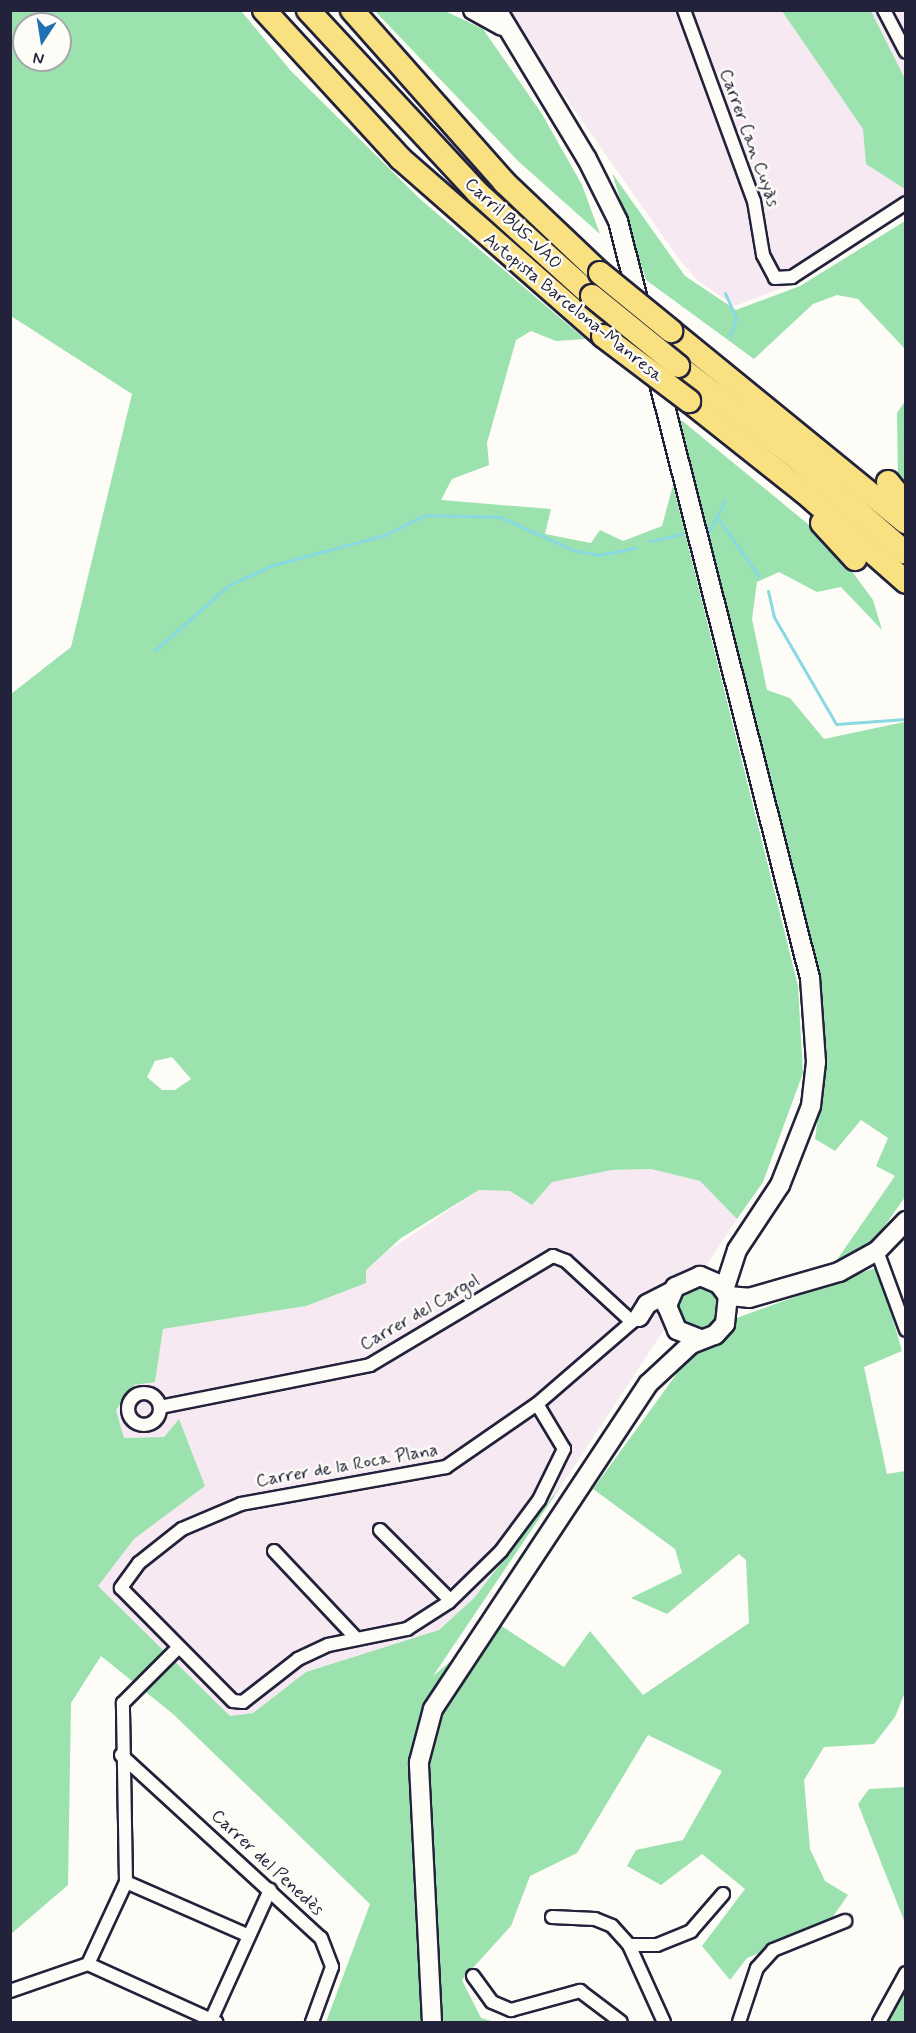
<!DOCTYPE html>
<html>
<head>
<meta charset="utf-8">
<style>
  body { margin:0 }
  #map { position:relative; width:916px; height:2033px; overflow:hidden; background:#fdfcf7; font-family:Mynerve,sans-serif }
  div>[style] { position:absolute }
  .built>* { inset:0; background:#f7e9f1 }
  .green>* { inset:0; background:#9be2af }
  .round { border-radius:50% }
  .stream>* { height:3px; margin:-1.5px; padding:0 1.5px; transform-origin:1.5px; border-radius:1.5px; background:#88d9e1 }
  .roads { filter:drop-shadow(2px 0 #22223b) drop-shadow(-2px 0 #22223b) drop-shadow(0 2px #22223b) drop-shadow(0 -2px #22223b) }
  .street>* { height:12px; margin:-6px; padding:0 6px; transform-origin:6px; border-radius:6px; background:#fdfcf7 }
  .street>.ring { margin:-6px; padding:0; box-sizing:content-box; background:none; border:12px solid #fdfcf7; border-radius:50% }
  .secondary>* { height:18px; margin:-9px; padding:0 9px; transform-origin:9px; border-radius:9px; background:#fdfcf7 }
  .highway>* { height:22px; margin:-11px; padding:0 11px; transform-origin:11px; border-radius:11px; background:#f9e181 }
  .bridges { filter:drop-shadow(2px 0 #22223b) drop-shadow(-2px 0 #22223b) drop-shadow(0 2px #22223b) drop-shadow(0 -2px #22223b) }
  .highway-bridge>* { height:22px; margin:-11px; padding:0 11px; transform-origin:11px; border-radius:11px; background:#f9e181 }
  span { translate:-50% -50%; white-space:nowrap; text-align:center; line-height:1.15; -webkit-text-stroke:5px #fdfcf7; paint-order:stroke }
  .street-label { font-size:18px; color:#22223b }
  .frame { position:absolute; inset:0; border:12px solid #22223b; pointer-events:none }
  .north { position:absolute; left:12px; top:12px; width:60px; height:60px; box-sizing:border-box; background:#fdfcf7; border:2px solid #a5a5ac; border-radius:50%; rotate:192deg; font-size:16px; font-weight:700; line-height:24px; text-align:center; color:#22223b }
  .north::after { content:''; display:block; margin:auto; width:21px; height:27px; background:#1f6fb2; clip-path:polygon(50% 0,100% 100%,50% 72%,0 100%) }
</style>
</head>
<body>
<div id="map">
  <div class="built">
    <i style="clip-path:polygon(505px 11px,905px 11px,905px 214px,799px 281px,735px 306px,697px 280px,679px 259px)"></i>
    <i style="clip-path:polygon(651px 1169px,700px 1181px,737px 1219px,563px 1483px,474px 1598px,439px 1630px,307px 1672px,253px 1713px,230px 1716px,97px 1586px,134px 1539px,205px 1486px,179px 1419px,164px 1437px,124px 1438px,116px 1410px,134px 1385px,155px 1381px,163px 1329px,306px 1306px,479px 1190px,510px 1191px,532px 1205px,551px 1182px,612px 1170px)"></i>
  </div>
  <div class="green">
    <i style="clip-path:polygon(evenodd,10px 11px,241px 11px,291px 71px,420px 199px,585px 339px,556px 341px,531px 331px,516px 340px,487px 443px,489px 465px,452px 479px,441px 500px,551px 509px,545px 534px,591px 543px,600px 530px,623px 541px,662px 526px,673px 485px,798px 986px,803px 1073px,763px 1182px,737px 1219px,700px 1181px,651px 1169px,612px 1170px,552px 1182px,532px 1205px,510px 1191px,479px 1190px,401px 1238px,366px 1270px,366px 1283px,306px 1306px,163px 1329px,155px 1382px,134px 1385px,116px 1410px,124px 1438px,164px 1437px,179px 1419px,205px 1486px,134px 1539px,98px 1586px,230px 1716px,253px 1713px,306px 1672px,439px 1630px,474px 1598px,563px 1483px,433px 1676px,497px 1623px,564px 1667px,590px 1631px,643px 1695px,749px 1623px,746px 1560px,739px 1554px,667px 1614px,631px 1598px,682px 1573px,675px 1549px,593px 1489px,697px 1346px,731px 1320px,878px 1267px,902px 1351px,864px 1367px,887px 1474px,905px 1471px,905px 1692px,895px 1717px,874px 1744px,824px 1747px,804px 1780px,810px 1849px,825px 1881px,848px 1895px,827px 1925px,747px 1958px,730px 1980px,702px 1946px,745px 1889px,702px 1854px,661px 1885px,627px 1866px,636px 1850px,683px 1840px,722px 1771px,648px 1735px,577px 1853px,530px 1876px,511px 1926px,462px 1980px,481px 2018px,495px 2022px,326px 2022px,370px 1904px,173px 1714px,101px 1656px,71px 1703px,68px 1885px,11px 1934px,11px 694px,71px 647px,132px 394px,11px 316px,10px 11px,24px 24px,60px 24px,60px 60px,24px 60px,24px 24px,10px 11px,172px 1057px,191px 1079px,175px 1090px,162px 1090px,147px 1077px,155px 1061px,172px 1057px)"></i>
    <i style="clip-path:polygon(375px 11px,445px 11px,483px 29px,542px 114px,582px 185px,600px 234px,518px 161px)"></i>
    <i style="clip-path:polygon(782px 11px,871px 11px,905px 79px,905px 189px,866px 164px,863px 129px)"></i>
    <i style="clip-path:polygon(612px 173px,685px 276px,736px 310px,800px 286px,905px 221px,905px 349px,858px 299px,837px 295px,813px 304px,754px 359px,646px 280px)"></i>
    <i style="clip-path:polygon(905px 401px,905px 488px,898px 480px,897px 413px)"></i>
    <i style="clip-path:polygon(680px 419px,831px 543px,873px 600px,882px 630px,841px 587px,817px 592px,779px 572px,757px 582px,752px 619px,767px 690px,790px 698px,824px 739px,904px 722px,905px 664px,905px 1197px,872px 1244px,834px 1264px,895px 1176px,876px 1166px,888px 1138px,861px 1120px,835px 1151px,815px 1139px,827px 1053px,816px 968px)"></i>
    <i class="round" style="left:678px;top:1286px;width:42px;height:42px"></i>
    <i style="clip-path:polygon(905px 1787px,906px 1787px,905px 1923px,858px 1804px,869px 1789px)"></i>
    <i style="clip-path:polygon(905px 1980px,905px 2022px,885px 2022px)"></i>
  </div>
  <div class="stream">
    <i style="left:725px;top:293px;width:27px;rotate:66deg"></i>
    <i style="left:736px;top:318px;width:19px;rotate:108deg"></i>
    <i style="left:719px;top:520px;width:69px;rotate:54.5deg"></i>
    <i style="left:709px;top:531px;width:34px;rotate:-62deg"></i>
    <i style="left:650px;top:541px;width:33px;rotate:-12deg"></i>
    <i style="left:768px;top:591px;width:27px;rotate:77deg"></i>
    <i style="left:774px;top:617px;width:124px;rotate:59.9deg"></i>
    <i style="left:836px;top:724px;width:70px;rotate:-4.1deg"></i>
    <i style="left:155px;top:650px;width:98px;rotate:-41.3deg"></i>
    <i style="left:229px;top:585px;width:48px;rotate:-24.4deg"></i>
    <i style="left:273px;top:565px;width:116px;rotate:-15deg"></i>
    <i style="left:385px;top:535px;width:45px;rotate:-26.6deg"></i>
    <i style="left:425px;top:515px;width:75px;rotate:1.5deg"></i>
    <i style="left:500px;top:517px;width:80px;rotate:24.3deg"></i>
    <i style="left:573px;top:550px;width:25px;rotate:11deg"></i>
    <i style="left:598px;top:555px;width:38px;rotate:-11deg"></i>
  </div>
  <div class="roads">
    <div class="street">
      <i style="left:684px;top:10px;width:203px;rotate:69.9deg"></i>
      <i style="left:754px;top:201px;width:55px;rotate:80.5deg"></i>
      <i style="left:763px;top:255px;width:26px;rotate:62deg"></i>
      <i style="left:775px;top:278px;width:17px;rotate:-3deg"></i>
      <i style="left:792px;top:277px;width:136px;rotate:-33deg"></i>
      <i style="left:884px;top:10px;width:47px;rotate:62.4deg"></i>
      <i style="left:877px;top:1251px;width:84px;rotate:69.8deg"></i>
      <i class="ring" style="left:128px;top:1393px;width:20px;height:20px"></i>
      <i style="left:160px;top:1407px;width:214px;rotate:-11.3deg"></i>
      <i style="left:370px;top:1365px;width:213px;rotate:-30.8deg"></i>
      <i style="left:553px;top:1256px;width:14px;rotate:21deg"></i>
      <i style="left:566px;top:1261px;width:90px;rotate:42.7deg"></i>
      <i style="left:632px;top:1322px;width:125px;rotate:139.2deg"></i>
      <i style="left:537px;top:1404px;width:111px;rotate:145.3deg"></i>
      <i style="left:446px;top:1467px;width:208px;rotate:169.8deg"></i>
      <i style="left:241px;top:1504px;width:64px;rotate:157deg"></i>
      <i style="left:182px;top:1529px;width:55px;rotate:141.7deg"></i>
      <i style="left:139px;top:1563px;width:31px;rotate:126deg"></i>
      <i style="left:121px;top:1588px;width:159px;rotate:45.3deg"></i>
      <i style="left:233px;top:1701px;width:10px;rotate:6deg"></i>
      <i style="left:243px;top:1702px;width:70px;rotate:-38deg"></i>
      <i style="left:298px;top:1659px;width:33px;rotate:-25deg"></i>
      <i style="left:328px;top:1645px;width:81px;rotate:-11.4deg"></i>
      <i style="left:407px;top:1629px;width:50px;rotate:-32.7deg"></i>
      <i style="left:449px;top:1602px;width:73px;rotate:-44.4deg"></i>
      <i style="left:501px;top:1551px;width:64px;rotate:-53.3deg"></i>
      <i style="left:539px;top:1500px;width:57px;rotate:-63.9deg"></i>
      <i style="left:564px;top:1449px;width:52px;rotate:-121deg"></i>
      <i style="left:380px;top:1530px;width:99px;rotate:45deg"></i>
      <i style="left:274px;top:1551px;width:121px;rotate:46.7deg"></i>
      <i style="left:121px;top:1755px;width:271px;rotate:42.5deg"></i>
      <i style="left:321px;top:1938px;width:31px;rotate:69deg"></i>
      <i style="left:332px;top:1967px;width:59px;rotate:110deg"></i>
      <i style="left:126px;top:1882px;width:134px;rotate:23.7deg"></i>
      <i style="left:552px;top:1917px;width:43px;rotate:2.7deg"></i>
      <i style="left:595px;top:1919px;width:18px;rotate:22deg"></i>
      <i style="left:612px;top:1926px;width:25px;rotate:48deg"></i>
      <i style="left:629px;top:1945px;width:28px"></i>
      <i style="left:657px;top:1945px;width:37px;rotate:-22deg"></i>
      <i style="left:691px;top:1931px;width:49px;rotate:-49.1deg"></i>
      <i style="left:629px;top:1945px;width:85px;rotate:65.6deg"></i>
      <i style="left:88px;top:1964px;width:141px;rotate:24.4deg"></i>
      <i style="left:473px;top:1976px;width:32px;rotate:54deg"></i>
      <i style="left:492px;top:2002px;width:21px;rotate:23deg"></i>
      <i style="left:511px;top:2010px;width:72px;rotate:-15.4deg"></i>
      <i style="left:580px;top:1991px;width:51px;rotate:37.1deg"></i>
      <i style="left:10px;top:1991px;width:83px;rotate:-19.1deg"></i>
      <i style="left:88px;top:1964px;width:90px;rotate:-65.1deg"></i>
      <i style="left:126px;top:1882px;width:179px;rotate:-91deg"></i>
      <i style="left:123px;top:1703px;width:78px;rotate:-45deg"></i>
      <i style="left:211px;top:2020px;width:143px;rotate:-65.6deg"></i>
      <i style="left:739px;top:2022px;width:57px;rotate:-71.6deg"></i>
      <i style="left:757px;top:1968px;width:24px;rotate:-48deg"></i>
      <i style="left:773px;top:1950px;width:78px;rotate:-21.9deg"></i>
      <i style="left:879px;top:2022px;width:56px;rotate:-61.1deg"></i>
    </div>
    <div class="secondary">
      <i style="left:473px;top:10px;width:33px;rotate:29deg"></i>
      <i style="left:497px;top:10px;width:174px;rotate:58.9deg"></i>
      <i style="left:587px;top:159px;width:69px;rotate:63.4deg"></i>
      <i style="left:618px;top:221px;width:781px;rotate:75.77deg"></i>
      <i style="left:810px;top:978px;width:84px;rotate:85.9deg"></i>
      <i style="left:816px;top:1062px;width:44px;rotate:96.5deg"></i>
      <i style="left:811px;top:1106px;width:85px;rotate:111.4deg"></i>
      <i style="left:780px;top:1185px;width:78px;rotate:123.5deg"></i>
      <i style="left:737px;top:1250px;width:42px;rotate:108deg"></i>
      <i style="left:728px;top:1296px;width:21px;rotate:5deg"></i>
      <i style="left:749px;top:1298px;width:94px;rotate:-16.1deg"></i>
      <i style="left:839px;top:1272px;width:43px;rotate:-28.9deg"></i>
      <i style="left:877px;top:1251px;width:42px;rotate:-46deg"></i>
      <i style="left:639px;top:1317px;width:15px;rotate:-58deg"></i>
      <i style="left:647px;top:1304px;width:27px;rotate:-27deg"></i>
      <i style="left:432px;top:2022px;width:260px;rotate:-92.9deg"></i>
      <i style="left:419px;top:1762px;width:55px;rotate:-75.2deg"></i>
      <i style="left:433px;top:1709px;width:390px;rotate:-56.5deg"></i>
      <i style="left:648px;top:1384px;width:59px;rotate:-42.9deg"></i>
      <i style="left:691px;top:1344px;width:26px;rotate:-21deg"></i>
      <i style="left:715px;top:1335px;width:15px;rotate:-48deg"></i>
      <i style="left:725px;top:1324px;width:28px;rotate:-84deg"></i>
      <i style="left:728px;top:1296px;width:15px;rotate:-127deg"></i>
      <i style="left:719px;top:1284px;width:21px;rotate:-157deg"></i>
      <i style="left:700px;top:1276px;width:27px;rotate:156deg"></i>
      <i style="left:675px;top:1287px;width:21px;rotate:113deg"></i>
      <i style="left:667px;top:1306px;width:26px;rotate:67deg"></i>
      <i style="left:677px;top:1330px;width:26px;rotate:21deg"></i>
    </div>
    <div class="highway">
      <i style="left:264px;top:10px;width:202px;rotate:47.4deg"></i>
      <i style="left:401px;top:159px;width:269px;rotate:41.2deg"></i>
      <i style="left:308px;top:10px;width:250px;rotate:47.1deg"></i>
      <i style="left:478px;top:193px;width:154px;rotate:42.1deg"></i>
      <i style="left:352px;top:10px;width:230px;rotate:48.5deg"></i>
      <i style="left:504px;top:182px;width:132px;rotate:43.5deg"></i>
      <i style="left:671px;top:331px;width:303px;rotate:39.2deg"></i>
      <i style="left:678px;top:366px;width:155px;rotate:37.9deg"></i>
      <i style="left:800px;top:461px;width:140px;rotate:41deg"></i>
      <i style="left:689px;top:401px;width:147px;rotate:38.4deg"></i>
      <i style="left:804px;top:492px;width:136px;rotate:41.4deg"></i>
      <i style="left:888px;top:482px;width:28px;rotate:51deg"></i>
      <i style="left:822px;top:523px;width:49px;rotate:47.5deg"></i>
    </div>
  </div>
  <div class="bridges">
    <div class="highway-bridge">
      <i style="left:600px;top:273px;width:92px;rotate:39.2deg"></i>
      <i style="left:592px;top:296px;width:111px;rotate:39.1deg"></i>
      <i style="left:603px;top:336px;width:108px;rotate:37.1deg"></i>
    </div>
  </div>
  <div class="street-label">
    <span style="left:749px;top:138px;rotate:70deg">Carrer Can Cuyàs</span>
    <span style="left:513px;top:224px;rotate:43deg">Carril BUS-VAO</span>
    <span style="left:573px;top:308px;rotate:39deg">Autopista Barcelona-Manresa</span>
    <span style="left:420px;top:1313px;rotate:-30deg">Carrer del Cargol</span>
    <span style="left:347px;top:1466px;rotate:-10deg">Carrer de la Roca Plana</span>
    <span style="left:267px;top:1863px;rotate:43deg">Carrer del Penedès</span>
  </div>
  <div class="frame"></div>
  <div class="north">N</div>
</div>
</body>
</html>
